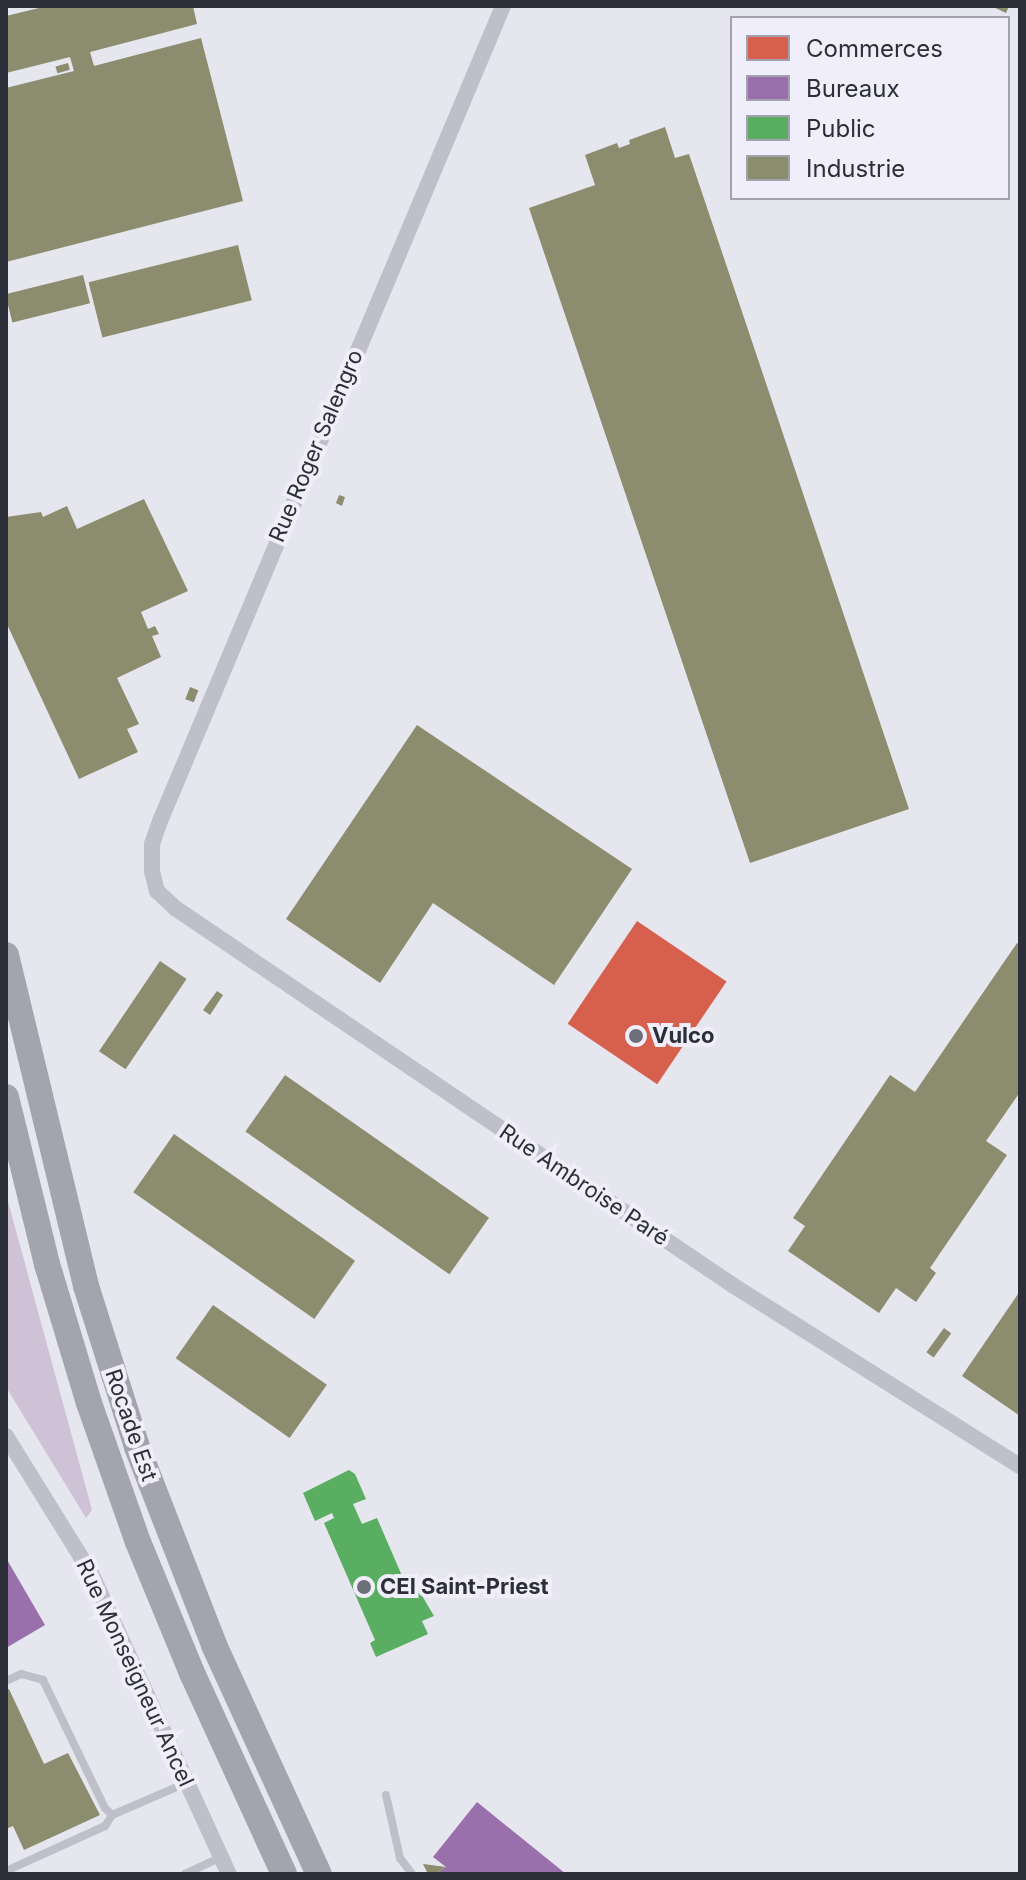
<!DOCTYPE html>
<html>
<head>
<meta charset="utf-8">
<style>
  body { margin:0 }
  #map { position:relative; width:1026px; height:1880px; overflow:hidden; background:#e6e6ef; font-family:Inter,sans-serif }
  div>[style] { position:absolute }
  .green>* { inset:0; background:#cfc1d6 }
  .shops>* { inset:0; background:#d6604d; transform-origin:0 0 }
  .offices>* { inset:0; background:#9970ab }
  .public>* { inset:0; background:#5aae61 }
  .industry>* { inset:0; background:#8c8c6e; transform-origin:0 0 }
  .service>* { height:8px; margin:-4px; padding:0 4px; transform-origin:4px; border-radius:4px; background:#bebfc9 }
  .minor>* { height:16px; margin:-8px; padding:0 8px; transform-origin:8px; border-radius:8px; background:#bebfc9 }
  .trunk>* { height:26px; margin:-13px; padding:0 13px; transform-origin:13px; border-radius:13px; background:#a4a4ae }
  .dots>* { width:22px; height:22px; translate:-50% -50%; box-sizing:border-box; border:4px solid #efeefa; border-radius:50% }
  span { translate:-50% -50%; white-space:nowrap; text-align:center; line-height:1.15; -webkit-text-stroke:8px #efeefa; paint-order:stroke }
  .street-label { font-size:22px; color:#2c2f3a }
  .poi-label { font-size:22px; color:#2c2f3a; font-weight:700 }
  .left { translate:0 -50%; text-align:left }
  .frame { position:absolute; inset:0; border:8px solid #2c2f3a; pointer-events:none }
  .legend { position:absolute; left:730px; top:16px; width:280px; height:184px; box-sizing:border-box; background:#efeefa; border:2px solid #a1a2ad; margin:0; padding:10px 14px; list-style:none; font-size:24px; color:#2c2f3a }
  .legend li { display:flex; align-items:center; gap:16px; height:40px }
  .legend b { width:40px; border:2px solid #a1a2ad }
</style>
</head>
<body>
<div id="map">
  <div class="green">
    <i style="clip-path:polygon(6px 1194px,92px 1510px,86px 1518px,6px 1387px)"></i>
  </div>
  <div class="shops">
    <i style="left:637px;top:921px;width:108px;height:124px;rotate:34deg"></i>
  </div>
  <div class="offices">
    <i style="clip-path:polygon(6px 1558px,45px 1625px,6px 1648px)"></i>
    <i style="clip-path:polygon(477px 1802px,566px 1874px,436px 1874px,446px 1867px,433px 1857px)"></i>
  </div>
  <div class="public">
    <i style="clip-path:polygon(349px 1470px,355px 1474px,366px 1499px,353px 1504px,362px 1524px,377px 1518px,406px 1585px,414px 1582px,434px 1616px,422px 1621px,428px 1634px,376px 1657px,370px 1643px,375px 1640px,324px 1523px,334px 1518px,332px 1513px,315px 1521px,303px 1493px)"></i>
  </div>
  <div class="industry">
    <i style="clip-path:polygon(47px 6px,193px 6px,197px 24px,90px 52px,94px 66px,201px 38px,243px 201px,6px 262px,6px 88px,74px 71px,70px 57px,6px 73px,6px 16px)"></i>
    <i style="clip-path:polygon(991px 6px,1009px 6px,1006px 13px)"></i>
    <i style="left:68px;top:63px;width:7px;height:13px;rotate:74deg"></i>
    <i style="clip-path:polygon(665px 127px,675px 158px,689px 154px,909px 809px,750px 863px,529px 208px,595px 185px,585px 155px,617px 143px,619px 148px,630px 144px,629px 140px)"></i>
    <i style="left:238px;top:245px;width:57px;height:154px;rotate:76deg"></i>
    <i style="left:83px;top:275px;width:29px;height:80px;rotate:76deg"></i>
    <i style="clip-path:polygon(339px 495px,345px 497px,342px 506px,336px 503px)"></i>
    <i style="clip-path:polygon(144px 499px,188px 591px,141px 612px,148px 629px,155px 626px,159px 634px,152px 636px,161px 657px,117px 678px,139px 724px,127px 729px,138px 752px,79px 779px,6px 622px,6px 517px,41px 512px,43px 517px,67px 506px,77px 529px)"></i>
    <i style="left:190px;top:687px;width:9px;height:13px;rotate:21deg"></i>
    <i style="clip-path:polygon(417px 725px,632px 869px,554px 985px,433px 903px,380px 983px,286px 919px)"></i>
    <i style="clip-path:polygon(1017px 943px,1020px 945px,1020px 1092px,986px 1141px,1007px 1155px,930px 1268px,936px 1273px,916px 1302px,896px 1288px,879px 1313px,788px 1251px,805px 1226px,793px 1218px,890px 1075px,915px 1092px)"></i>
    <i style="left:160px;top:961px;width:32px;height:109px;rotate:34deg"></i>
    <i style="clip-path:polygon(217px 991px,223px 995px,210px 1015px,203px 1010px)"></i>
    <i style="left:285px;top:1075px;width:249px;height:69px;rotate:35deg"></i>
    <i style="left:174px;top:1134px;width:221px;height:71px;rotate:35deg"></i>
    <i style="clip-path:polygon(1020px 1291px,1020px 1416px,962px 1376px)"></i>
    <i style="left:213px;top:1305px;width:139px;height:65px;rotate:35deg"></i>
    <i style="left:944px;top:1328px;width:9px;height:30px;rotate:36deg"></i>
    <i style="clip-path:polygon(9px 1689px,44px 1764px,68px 1753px,100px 1815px,24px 1850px,13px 1826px,6px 1829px,6px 1690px)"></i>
    <i style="clip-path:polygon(423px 1864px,446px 1867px,436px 1874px,428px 1874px)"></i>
  </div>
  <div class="service">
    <i style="left:6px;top:1681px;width:17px;rotate:-25deg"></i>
    <i style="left:21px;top:1674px;width:23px;rotate:15deg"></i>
    <i style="left:43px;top:1680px;width:142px;rotate:64.2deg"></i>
    <i style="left:105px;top:1808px;width:10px;rotate:45deg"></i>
    <i style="left:112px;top:1815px;width:13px;rotate:122deg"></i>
    <i style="left:105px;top:1826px;width:109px;rotate:155.6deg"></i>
    <i style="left:386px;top:1795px;width:65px;rotate:77.5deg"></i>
    <i style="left:400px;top:1858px;width:20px;rotate:53deg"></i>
    <i style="left:112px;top:1815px;width:81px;rotate:-23.4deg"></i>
    <i style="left:185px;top:1874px;width:40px;rotate:-25deg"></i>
  </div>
  <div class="minor">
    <i style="left:503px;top:6px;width:884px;rotate:112.82deg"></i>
    <i style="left:160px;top:821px;width:24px;rotate:109deg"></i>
    <i style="left:152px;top:844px;width:27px;rotate:90deg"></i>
    <i style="left:152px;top:871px;width:21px;rotate:76deg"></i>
    <i style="left:157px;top:891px;width:25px;rotate:43deg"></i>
    <i style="left:175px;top:908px;width:675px;rotate:34.07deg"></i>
    <i style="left:734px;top:1286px;width:338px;rotate:32.2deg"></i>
    <i style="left:6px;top:1436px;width:161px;rotate:58.2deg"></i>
    <i style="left:91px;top:1573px;width:331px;rotate:65.4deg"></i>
  </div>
  <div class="trunk">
    <i style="left:6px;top:955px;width:341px;rotate:76.4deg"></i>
    <i style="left:86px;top:1286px;width:169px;rotate:72.4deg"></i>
    <i style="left:137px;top:1447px;width:212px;rotate:68.7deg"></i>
    <i style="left:214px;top:1645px;width:252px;rotate:65.4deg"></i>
    <i style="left:6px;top:1097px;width:172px;rotate:76.2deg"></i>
    <i style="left:47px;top:1264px;width:145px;rotate:73.2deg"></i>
    <i style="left:89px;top:1403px;width:147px;rotate:70.6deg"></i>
    <i style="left:138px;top:1542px;width:142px;rotate:67.6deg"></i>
    <i style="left:192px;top:1673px;width:221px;rotate:65.4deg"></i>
  </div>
  <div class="dots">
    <i style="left:636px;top:1036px;background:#6d6f79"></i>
    <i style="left:364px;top:1587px;background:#6d6f79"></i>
  </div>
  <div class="street-label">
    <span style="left:316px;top:446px;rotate:-67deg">Rue Roger Salengro</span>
    <span style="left:584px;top:1185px;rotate:34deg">Rue Ambroise Paré</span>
    <span style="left:131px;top:1425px;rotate:71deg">Rocade Est</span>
    <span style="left:135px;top:1673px;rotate:65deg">Rue Monseigneur Ancel</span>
  </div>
  <div class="poi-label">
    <span class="left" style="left:652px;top:1036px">Vulco</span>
    <span class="left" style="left:380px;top:1587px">CEI Saint-Priest</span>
  </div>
  <div class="frame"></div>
  <ul class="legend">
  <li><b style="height:22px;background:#d6604d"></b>Commerces</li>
  <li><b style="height:22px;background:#9970ab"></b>Bureaux</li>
  <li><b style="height:22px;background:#5aae61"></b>Public</li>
  <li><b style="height:22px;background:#8c8c6e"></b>Industrie</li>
  </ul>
</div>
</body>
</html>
